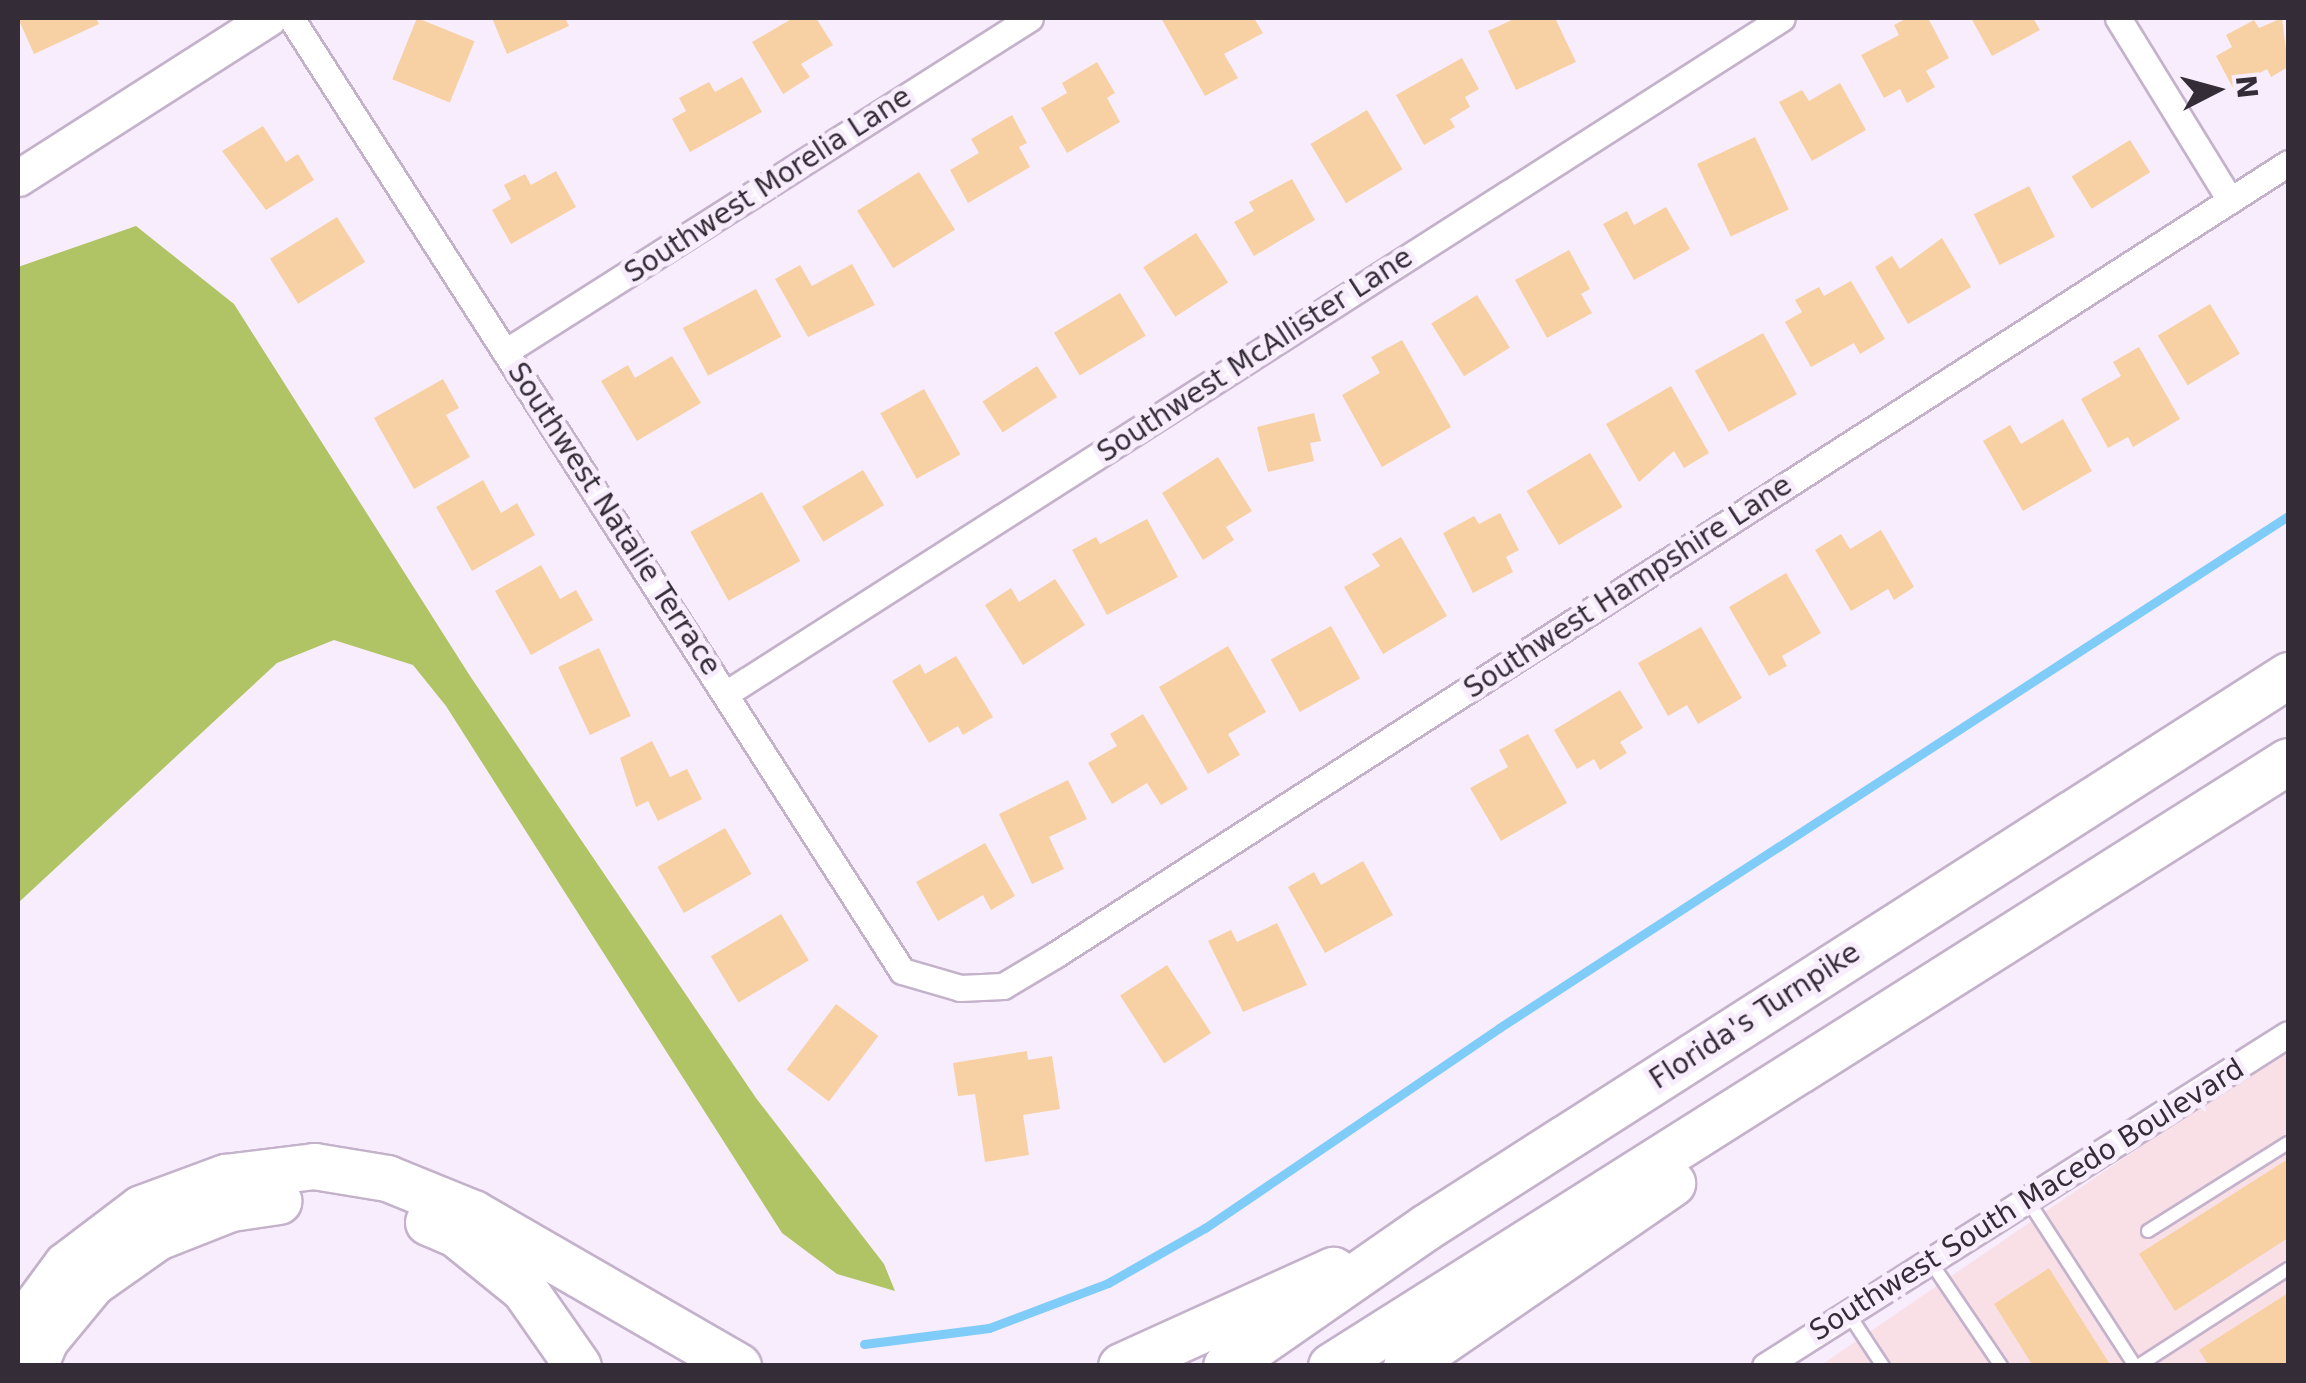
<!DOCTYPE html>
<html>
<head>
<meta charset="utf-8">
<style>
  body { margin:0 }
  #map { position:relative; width:2306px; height:1383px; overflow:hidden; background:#f8edfd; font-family:"DejaVu Sans",sans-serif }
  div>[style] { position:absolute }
  .commercial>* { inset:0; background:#f9e0e7 }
  .forest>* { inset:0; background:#b0c465 }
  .stream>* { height:9px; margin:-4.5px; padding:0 4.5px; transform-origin:4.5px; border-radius:4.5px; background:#80ccf9 }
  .building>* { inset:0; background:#f7d1a3; transform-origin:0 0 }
  .roads { filter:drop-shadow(2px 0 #c4b2cb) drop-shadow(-2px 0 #c4b2cb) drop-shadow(0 2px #c4b2cb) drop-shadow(0 -2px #c4b2cb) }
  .lane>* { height:12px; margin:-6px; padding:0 6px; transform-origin:6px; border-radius:6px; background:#fff }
  .street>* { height:25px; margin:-12.5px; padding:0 12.5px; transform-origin:12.5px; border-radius:12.5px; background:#fff }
  .secondary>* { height:35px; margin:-17.5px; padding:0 17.5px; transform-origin:17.5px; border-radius:17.5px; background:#fff }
  .highway>* { height:45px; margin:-22.5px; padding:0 22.5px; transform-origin:22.5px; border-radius:22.5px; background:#fff }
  span { translate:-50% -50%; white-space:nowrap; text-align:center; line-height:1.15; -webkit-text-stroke:10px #f8edfd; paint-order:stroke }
  .street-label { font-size:28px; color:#342d37 }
  .frame { position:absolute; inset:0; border:20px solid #342d37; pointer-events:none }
  .north { position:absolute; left:2166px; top:40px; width:100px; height:100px; -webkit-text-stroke:8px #f8edfd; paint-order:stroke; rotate:84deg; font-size:28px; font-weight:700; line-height:40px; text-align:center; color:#342d37 }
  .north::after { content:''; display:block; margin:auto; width:35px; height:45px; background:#342d37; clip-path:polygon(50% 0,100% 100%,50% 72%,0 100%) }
</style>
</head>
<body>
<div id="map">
  <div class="commercial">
    <i style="clip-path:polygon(2288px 1046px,2288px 1365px,1821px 1365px)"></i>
  </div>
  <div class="forest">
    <i style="clip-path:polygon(136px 226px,234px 304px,470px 676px,756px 1098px,884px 1264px,895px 1291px,837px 1274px,782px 1233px,446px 706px,413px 665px,334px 640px,277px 663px,18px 903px,18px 267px)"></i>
  </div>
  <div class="stream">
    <i style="left:864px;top:1344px;width:126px;rotate:-7.3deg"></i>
    <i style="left:989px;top:1328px;width:127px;rotate:-20.7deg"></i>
    <i style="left:1108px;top:1283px;width:112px;rotate:-29.6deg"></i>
    <i style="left:1205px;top:1228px;width:356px;rotate:-34.2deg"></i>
    <i style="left:1499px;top:1028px;width:941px;rotate:-32.98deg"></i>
  </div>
  <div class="building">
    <i style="clip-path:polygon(18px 18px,96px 18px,99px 24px,34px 54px)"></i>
    <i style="left:417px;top:18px;width:62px;height:66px;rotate:22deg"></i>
    <i style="clip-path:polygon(492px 18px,565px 18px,569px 26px,507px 54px)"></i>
    <i style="clip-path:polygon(793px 18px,816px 18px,833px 45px,801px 64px,810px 77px,783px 94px,752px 42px)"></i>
    <i style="clip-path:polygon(1161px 18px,1254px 18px,1263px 33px,1224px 54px,1238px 78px,1205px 96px)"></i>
    <i style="clip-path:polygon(1516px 18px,1555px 18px,1576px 62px,1516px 90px,1488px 31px)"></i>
    <i style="clip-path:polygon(1907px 18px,1928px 18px,1949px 58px,1926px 71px,1935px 87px,1907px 103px,1900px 89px,1884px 98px,1861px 55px,1899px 35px,1894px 25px)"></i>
    <i style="clip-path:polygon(1971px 18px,2033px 18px,2040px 30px,1992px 56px)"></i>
    <i style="clip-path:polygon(2282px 18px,2288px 67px,2271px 77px,2267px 69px,2233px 88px,2216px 56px,2232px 47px,2226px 35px,2254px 20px,2259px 28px)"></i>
    <i style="clip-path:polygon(1462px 58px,1479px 89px,1465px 97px,1470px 107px,1450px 119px,1455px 127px,1424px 145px,1396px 95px)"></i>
    <i style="clip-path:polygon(1097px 62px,1115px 93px,1107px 98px,1120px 122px,1067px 153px,1041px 108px,1067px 93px,1062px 83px)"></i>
    <i style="clip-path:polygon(742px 77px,762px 112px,690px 152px,672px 119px,686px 111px,679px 98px,709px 82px,715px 92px)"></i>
    <i style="clip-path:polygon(1840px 83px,1866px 130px,1812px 161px,1779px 102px,1802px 90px,1809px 101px)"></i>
    <i style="left:1367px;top:110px;width:69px;height:66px;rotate:59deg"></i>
    <i style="clip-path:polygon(1012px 115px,1027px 143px,1019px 147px,1030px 167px,968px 203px,950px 170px,979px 153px,971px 139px)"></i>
    <i style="clip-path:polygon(263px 126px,286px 162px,298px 154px,314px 180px,266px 210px,222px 151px)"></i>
    <i style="left:1755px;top:137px;width:80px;height:64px;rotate:65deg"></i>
    <i style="left:2130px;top:140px;width:38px;height:69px;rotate:58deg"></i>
    <i style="clip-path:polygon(556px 171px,576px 207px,511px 244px,492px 210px,511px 199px,504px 185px,525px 174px,531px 185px)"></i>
    <i style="left:919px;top:172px;width:68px;height:73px;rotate:58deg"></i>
    <i style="clip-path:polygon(1292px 179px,1315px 220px,1254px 256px,1234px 222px,1254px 211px,1249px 202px)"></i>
    <i style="left:2029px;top:186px;width:57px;height:62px;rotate:63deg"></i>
    <i style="clip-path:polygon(1666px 207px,1690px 249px,1634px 280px,1603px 224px,1627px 211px,1634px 225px)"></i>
    <i style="left:337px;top:217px;width:53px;height:79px;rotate:58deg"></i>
    <i style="left:1196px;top:233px;width:59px;height:63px;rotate:57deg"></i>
    <i style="clip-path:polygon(1942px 238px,1971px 287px,1908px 324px,1875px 267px,1892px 256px,1900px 269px)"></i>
    <i style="clip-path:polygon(1569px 250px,1590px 289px,1581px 294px,1592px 313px,1547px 338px,1515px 280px)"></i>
    <i style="clip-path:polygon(852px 264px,875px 305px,808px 337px,775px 279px,800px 265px,812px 286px)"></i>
    <i style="clip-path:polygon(1851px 281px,1885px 339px,1860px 354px,1854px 343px,1811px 367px,1785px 322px,1802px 312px,1795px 300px,1819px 287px,1824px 296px)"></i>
    <i style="left:756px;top:289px;width:54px;height:83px;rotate:62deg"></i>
    <i style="left:1120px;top:293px;width:50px;height:77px;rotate:59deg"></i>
    <i style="left:1477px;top:295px;width:62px;height:54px;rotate:58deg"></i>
    <i style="left:2210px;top:304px;width:58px;height:61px;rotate:59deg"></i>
    <i style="left:1763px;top:333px;width:70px;height:78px;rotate:61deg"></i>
    <i style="clip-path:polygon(1402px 340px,1451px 427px,1382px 467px,1342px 395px,1380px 373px,1371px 357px)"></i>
    <i style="clip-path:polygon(2139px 347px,2180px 419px,2133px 447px,2128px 437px,2108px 448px,2081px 399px,2121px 376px,2113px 362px)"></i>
    <i style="clip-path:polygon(672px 356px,701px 403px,637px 441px,601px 381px,628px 365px,635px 378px)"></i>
    <i style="left:1037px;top:366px;width:37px;height:65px;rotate:57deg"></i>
    <i style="clip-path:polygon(443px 379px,459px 408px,446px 415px,470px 457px,414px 489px,374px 418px)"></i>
    <i style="clip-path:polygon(1671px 386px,1709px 453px,1684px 468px,1674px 451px,1639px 482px,1606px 424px)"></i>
    <i style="left:924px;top:389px;width:75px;height:50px;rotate:61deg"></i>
    <i style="clip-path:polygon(1314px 413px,1321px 441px,1310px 443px,1314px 461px,1268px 472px,1257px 427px)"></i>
    <i style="clip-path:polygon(2063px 419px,2092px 471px,2023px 511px,1983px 441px,2010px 425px,2021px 444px)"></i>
    <i style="left:1590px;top:453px;width:63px;height:74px;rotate:59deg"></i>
    <i style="clip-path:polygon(1218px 457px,1252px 511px,1226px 527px,1234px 540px,1203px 560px,1162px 493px)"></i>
    <i style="left:863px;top:470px;width:41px;height:71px;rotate:59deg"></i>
    <i style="clip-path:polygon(483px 480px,501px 513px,517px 503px,535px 535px,472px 571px,436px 507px)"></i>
    <i style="left:762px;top:492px;width:79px;height:82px;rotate:61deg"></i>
    <i style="clip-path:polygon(1500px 513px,1519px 550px,1506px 557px,1513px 572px,1473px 593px,1443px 533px,1474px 516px,1479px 524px)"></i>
    <i style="clip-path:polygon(1147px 519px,1178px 577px,1107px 615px,1072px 550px,1096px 537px,1100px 544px)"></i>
    <i style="clip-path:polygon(1881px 530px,1914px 587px,1894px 600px,1888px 589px,1851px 611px,1815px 550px,1841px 534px,1850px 549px)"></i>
    <i style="clip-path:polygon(1401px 537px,1447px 616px,1383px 654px,1344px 587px,1380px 566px,1372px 554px)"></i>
    <i style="clip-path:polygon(541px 565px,560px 599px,576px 590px,593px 620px,531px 655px,495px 591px)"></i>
    <i style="clip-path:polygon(1786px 573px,1821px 633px,1782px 656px,1787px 666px,1769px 676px,1729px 607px)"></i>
    <i style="clip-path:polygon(1055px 579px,1085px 625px,1023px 665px,985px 605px,1011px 588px,1019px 602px)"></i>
    <i style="left:1331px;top:626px;width:60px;height:69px;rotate:61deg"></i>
    <i style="clip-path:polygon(1701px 627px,1742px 698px,1698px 724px,1687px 705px,1668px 716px,1638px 663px)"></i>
    <i style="clip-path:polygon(1228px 646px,1266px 712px,1228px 734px,1240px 755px,1208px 774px,1159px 687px)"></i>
    <i style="left:599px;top:648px;width:75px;height:45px;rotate:65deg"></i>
    <i style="clip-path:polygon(956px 656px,993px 717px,963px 735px,958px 726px,929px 743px,892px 681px,920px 664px,925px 674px)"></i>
    <i style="clip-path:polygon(1620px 690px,1643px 728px,1620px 742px,1627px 753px,1600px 770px,1594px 759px,1577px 769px,1554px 730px)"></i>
    <i style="clip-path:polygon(1143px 714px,1188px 789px,1161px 805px,1147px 783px,1112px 804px,1088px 763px,1117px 746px,1110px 734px)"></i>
    <i style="clip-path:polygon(1528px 734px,1567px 803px,1501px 841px,1470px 788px,1508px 767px,1499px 750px)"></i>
    <i style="clip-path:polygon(652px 741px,670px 777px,687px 769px,702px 799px,658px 821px,648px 801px,636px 807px,620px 758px)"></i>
    <i style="clip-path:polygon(1068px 780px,1087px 819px,1049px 837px,1064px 869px,1032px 884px,999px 814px)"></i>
    <i style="left:725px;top:828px;width:53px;height:78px;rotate:60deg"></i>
    <i style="clip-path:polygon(985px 843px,1015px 896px,991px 910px,983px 895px,938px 921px,916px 882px)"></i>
    <i style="clip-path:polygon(1363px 861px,1393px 915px,1325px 953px,1288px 887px,1314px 872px,1321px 885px)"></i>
    <i style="left:781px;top:914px;width:54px;height:82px;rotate:59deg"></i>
    <i style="clip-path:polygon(1277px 923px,1307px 985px,1243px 1012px,1208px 941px,1231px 930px,1237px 942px)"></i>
    <i style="left:1167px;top:965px;width:81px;height:56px;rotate:57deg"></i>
    <i style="left:836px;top:1004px;width:53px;height:82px;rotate:37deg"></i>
    <i style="clip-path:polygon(1027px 1051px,1028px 1060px,1052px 1056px,1060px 1109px,1023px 1115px,1029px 1155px,985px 1162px,975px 1094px,958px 1096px,953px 1063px)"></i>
    <i style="clip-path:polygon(2288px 1159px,2288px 1238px,2175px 1311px,2139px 1254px)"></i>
    <i style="clip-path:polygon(2049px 1268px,2111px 1366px,2033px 1366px,1994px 1304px)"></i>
    <i style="clip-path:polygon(2288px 1293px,2288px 1366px,2209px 1366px,2199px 1350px)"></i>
  </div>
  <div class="roads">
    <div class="lane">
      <i style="left:2027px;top:1199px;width:199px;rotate:57.1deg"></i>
      <i style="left:2148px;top:1231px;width:165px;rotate:-32.2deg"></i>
      <i style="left:1930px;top:1261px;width:127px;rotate:55.9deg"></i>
      <i style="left:1848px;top:1313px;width:64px;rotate:56.6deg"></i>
      <i style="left:2138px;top:1366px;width:179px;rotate:-32.9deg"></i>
    </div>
    <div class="street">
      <i style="left:291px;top:18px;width:1132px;rotate:57.33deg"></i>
      <i style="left:902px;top:971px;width:60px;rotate:16.3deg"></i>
      <i style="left:960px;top:988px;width:43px;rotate:-2.7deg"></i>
      <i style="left:1003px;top:986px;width:61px;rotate:-30.8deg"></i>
      <i style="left:1055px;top:955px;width:1465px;rotate:-32.71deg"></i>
      <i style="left:2118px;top:18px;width:214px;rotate:58.4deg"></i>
      <i style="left:505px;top:352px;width:622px;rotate:-32.46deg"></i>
      <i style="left:727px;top:693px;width:1252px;rotate:-32.61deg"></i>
      <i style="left:1765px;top:1366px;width:619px;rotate:-32.41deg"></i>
    </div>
    <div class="secondary">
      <i style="left:18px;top:178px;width:297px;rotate:-32.6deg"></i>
    </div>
    <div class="highway">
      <i style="left:428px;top:1222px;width:30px;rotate:23deg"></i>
      <i style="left:456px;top:1234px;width:87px;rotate:39deg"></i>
      <i style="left:524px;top:1289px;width:94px;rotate:55deg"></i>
      <i style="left:18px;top:1330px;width:81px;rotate:-53.6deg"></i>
      <i style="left:66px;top:1265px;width:94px;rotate:-37.2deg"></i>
      <i style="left:141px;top:1208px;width:90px;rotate:-20.3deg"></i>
      <i style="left:225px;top:1177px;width:90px;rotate:-7deg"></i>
      <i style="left:314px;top:1166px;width:74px;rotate:9.3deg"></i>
      <i style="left:387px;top:1178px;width:93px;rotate:22.1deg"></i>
      <i style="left:473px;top:1213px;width:306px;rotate:30deg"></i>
      <i style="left:34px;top:1366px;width:28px;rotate:-67deg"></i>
      <i style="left:45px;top:1340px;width:74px;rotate:-50.5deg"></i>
      <i style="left:92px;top:1283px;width:80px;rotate:-35.3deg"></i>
      <i style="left:157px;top:1237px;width:79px;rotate:-21.4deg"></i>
      <i style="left:231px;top:1208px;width:48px;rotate:-8.5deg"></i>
      <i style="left:1121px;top:1366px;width:233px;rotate:-24.4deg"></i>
      <i style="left:1226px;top:1366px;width:244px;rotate:-34.8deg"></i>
      <i style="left:1426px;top:1227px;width:1024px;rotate:-32.63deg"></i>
      <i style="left:1331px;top:1366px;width:1132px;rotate:-32.3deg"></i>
      <i style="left:1406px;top:1366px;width:323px;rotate:-34.5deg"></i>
    </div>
  </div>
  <div class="street-label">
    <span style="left:768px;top:185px;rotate:-33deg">Southwest Morelia Lane</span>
    <span style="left:1255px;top:355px;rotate:-33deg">Southwest McAllister Lane</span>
    <span style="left:614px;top:519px;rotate:57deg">Southwest Natalie Terrace</span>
    <span style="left:1628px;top:587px;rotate:-33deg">Southwest Hampshire Lane</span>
    <span style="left:1755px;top:1016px;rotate:-33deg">Florida's Turnpike</span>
    <span style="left:2027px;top:1200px;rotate:-32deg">Southwest South Macedo Boulevard</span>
  </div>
  <div class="frame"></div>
  <div class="north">N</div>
</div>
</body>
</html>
